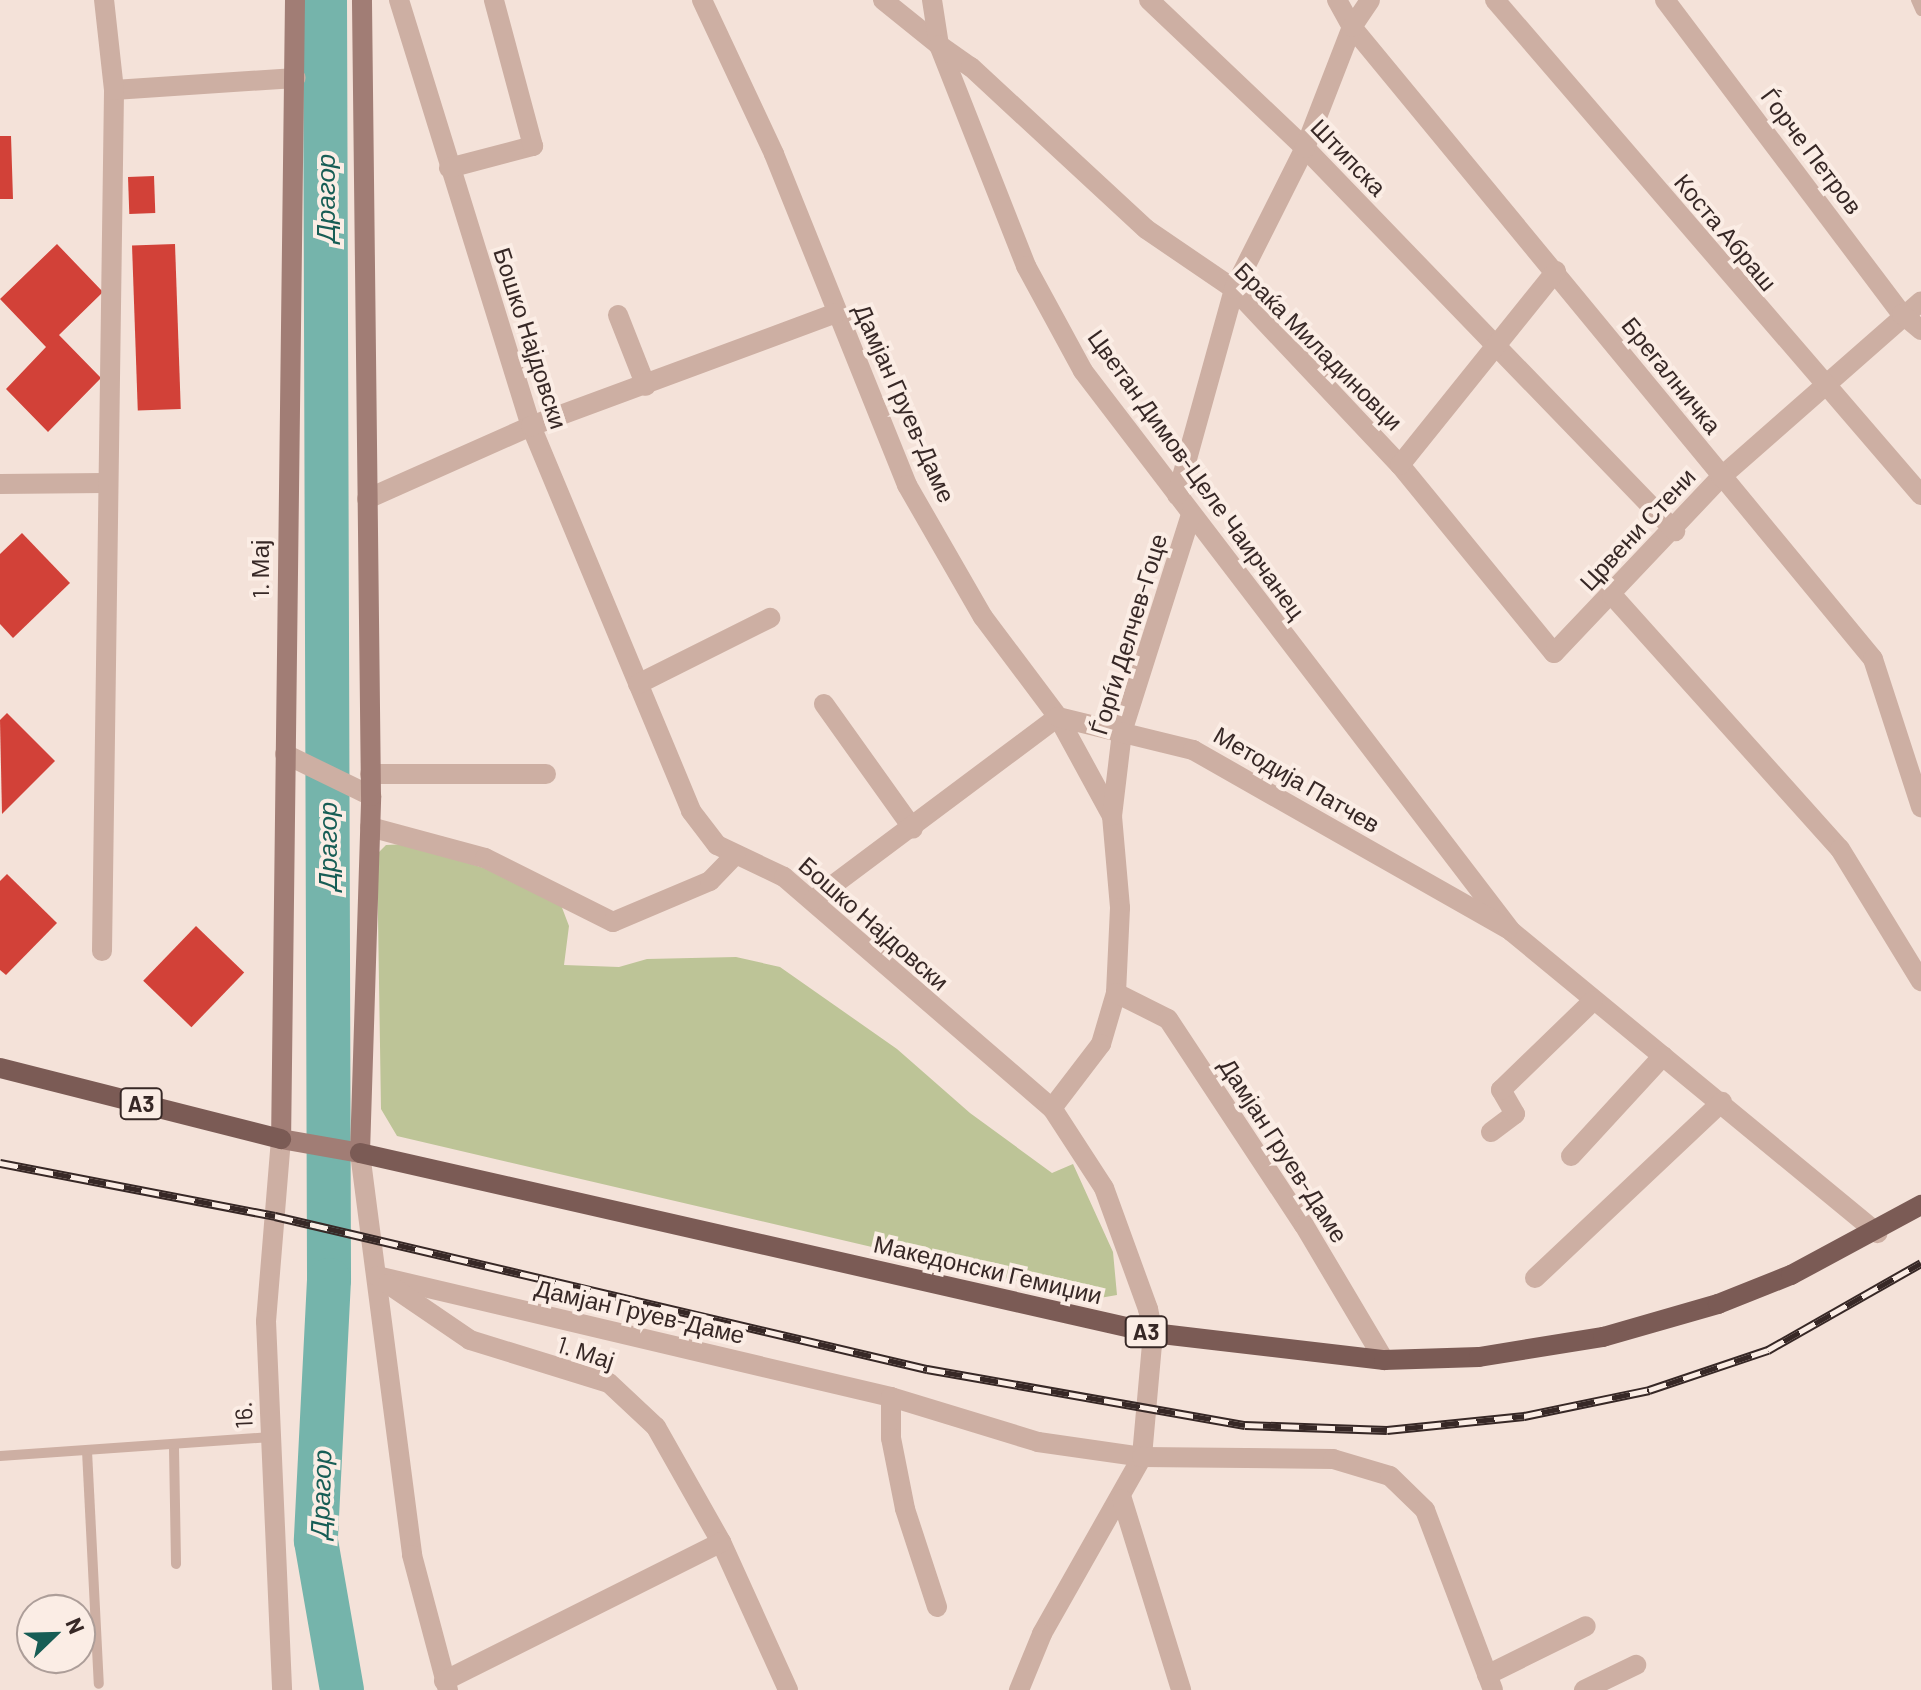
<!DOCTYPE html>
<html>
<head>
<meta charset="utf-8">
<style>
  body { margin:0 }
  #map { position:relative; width:1921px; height:1690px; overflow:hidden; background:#f4e2d9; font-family:Barlow,sans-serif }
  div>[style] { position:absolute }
  .green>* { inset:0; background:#bdc497 }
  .river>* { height:44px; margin:-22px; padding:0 22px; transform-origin:22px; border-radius:22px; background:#75b4ab }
  .building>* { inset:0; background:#d24138; transform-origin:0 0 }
  .lane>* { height:10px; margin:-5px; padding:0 5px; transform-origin:5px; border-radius:5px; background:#cdafa3 }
  .street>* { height:20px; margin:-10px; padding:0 10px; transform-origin:10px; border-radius:10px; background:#cdafa3 }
  .secondary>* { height:20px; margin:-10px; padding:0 10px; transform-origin:10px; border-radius:10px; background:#a17d75 }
  .primary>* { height:20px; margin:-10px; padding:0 10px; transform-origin:10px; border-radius:10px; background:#7b5b55 }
  .rail>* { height:9px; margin-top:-4.5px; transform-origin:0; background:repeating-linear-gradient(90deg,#fbede5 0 18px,#372826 0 36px); box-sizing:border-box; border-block:2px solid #372826 }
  span { translate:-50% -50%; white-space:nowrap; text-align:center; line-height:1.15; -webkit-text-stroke:8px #fbede5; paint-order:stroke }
  .shield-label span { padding:2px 6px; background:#fbede5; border:2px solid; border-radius:6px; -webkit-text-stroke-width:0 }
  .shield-label { font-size:22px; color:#372826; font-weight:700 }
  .street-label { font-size:24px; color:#372826 }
  .water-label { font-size:26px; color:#175d55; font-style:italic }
  .north { position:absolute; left:16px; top:1594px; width:80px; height:80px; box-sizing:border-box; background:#fbede5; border:2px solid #ad9e99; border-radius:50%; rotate:67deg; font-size:22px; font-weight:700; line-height:32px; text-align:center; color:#372826 }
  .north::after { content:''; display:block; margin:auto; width:28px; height:36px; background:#175d55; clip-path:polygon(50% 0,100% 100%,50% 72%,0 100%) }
</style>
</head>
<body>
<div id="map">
  <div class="green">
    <i style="clip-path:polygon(408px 844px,490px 870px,561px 905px,569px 926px,564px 965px,619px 967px,647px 959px,736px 957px,780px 967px,897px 1049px,970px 1113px,1052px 1173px,1073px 1164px,1113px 1252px,1117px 1295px,1094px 1299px,397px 1136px,381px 1109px,377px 854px,386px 845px)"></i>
  </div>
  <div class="river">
    <i style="left:325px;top:0;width:1280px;rotate:89.82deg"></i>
    <i style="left:329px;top:1280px;width:261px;rotate:92.9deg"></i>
    <i style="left:316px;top:1541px;width:151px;rotate:80.1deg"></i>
  </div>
  <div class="building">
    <i style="clip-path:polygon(0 136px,11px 136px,13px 199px,0 199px)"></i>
    <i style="left:154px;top:176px;width:37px;height:26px;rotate:88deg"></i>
    <i style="clip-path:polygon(57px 244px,103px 292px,59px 335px,101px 378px,48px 432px,6px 389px,46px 347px,0 299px)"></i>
    <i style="left:175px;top:244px;width:165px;height:43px;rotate:88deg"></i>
    <i style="clip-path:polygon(22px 533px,70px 583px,13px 638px,0 624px,0 554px)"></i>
    <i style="clip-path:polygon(7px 713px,55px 761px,2px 814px,0 720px)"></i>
    <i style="clip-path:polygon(7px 874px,57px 923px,6px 975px,0 970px,0 881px)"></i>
    <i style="left:196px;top:926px;width:67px;height:76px;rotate:44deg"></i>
  </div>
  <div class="lane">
    <i style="left:1916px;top:0;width:12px;rotate:66deg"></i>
    <i style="left:174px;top:1448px;width:116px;rotate:89deg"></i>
    <i style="left:87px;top:1451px;width:233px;rotate:87.1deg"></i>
    <i style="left:0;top:1456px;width:271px;rotate:-4deg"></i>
  </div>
  <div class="street">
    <i style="left:399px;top:0;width:446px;rotate:72.8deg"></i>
    <i style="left:531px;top:426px;width:417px;rotate:67.4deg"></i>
    <i style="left:691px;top:811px;width:43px;rotate:52.6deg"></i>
    <i style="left:717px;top:845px;width:74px;rotate:25.5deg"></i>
    <i style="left:784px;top:877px;width:354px;rotate:40.8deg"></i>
    <i style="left:702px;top:0;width:170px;rotate:64.9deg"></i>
    <i style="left:774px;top:154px;width:357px;rotate:68.1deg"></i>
    <i style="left:907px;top:485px;width:152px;rotate:60.1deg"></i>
    <i style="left:983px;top:617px;width:125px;rotate:53.1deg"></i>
    <i style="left:1058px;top:717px;width:113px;rotate:61.4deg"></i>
    <i style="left:1112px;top:816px;width:92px;rotate:85deg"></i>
    <i style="left:1120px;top:908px;width:85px;rotate:92.7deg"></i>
    <i style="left:1116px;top:993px;width:53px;rotate:106.4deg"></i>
    <i style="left:1101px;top:1044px;width:81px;rotate:127.4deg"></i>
    <i style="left:1052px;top:1108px;width:95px;rotate:57deg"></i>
    <i style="left:1104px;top:1188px;width:129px;rotate:70deg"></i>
    <i style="left:1148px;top:1309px;width:25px;rotate:78deg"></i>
    <i style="left:1153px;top:1333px;width:124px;rotate:95.1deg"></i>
    <i style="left:1142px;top:1457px;width:203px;rotate:119.5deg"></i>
    <i style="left:1042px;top:1634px;width:61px;rotate:112.3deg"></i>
    <i style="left:883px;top:0;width:72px;rotate:38.8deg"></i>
    <i style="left:939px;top:45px;width:238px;rotate:68.5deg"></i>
    <i style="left:1026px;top:266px;width:119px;rotate:61.5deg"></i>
    <i style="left:1083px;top:371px;width:705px;rotate:52.61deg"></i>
    <i style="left:1511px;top:931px;width:475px;rotate:39.5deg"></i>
    <i style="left:932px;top:0;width:46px;rotate:81.2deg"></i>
    <i style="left:939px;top:45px;width:39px;rotate:35deg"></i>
    <i style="left:971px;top:67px;width:238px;rotate:42.8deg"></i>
    <i style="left:1146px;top:229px;width:107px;rotate:34.3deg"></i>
    <i style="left:1234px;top:289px;width:242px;rotate:46.7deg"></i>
    <i style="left:1400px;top:465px;width:243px;rotate:50.7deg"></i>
    <i style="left:1554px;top:653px;width:243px;rotate:-46.5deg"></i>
    <i style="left:1721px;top:477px;width:266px;rotate:-41.3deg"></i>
    <i style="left:1149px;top:0;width:215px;rotate:43.5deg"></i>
    <i style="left:1305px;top:148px;width:533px;rotate:45.99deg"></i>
    <i style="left:1337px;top:0;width:31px;rotate:61deg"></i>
    <i style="left:1352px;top:27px;width:819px;rotate:50.5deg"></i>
    <i style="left:1873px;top:659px;width:156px;rotate:72deg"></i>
    <i style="left:1495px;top:0;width:653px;rotate:49.28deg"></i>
    <i style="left:1665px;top:0;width:393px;rotate:53deg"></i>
    <i style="left:1902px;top:314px;width:25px;rotate:40deg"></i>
    <i style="left:114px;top:90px;width:182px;rotate:-3.8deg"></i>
    <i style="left:449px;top:168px;width:87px;rotate:-14.7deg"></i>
    <i style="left:533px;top:146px;width:151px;rotate:-105deg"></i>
    <i style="left:618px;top:315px;width:76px;rotate:68.5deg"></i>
    <i style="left:1400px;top:465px;width:249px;rotate:-51.2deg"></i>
    <i style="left:0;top:484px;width:104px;rotate:-0.6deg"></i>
    <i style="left:1177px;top:495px;width:214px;rotate:-74.5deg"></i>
    <i style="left:1234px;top:289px;width:158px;rotate:-63.3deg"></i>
    <i style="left:1305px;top:148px;width:130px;rotate:-68.8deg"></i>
    <i style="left:1352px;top:27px;width:32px;rotate:-56deg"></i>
    <i style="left:367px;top:499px;width:180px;rotate:-24deg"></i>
    <i style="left:531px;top:426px;width:325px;rotate:-20.3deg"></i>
    <i style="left:1612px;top:595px;width:341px;rotate:48.1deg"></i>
    <i style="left:1840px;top:849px;width:155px;rotate:58.5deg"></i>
    <i style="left:638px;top:684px;width:148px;rotate:-26.6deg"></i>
    <i style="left:824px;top:704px;width:153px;rotate:54.5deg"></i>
    <i style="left:285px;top:754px;width:96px;rotate:26deg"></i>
    <i style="left:370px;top:774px;width:176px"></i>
    <i style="left:1112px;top:816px;width:85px;rotate:-83.2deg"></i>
    <i style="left:1122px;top:732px;width:228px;rotate:-72.4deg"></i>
    <i style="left:370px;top:827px;width:119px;rotate:15.1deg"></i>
    <i style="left:485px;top:858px;width:143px;rotate:26.6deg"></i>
    <i style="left:613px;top:922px;width:105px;rotate:-22.9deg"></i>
    <i style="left:710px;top:881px;width:37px;rotate:-46deg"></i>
    <i style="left:813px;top:900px;width:306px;rotate:-36.8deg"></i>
    <i style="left:1058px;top:717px;width:139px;rotate:13.7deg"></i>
    <i style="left:1193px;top:750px;width:362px;rotate:29.6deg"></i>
    <i style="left:102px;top:951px;width:861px;rotate:-89.2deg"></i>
    <i style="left:114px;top:90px;width:91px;rotate:-96.3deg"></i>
    <i style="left:1116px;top:993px;width:58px;rotate:26.6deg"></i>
    <i style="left:1168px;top:1019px;width:247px;rotate:56.6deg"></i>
    <i style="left:1304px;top:1225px;width:157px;rotate:59.3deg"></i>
    <i style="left:1491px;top:1132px;width:30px;rotate:-37deg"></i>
    <i style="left:1515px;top:1114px;width:28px;rotate:-120deg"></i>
    <i style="left:1501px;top:1090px;width:128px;rotate:-44.1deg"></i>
    <i style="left:281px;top:1139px;width:183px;rotate:94.7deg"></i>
    <i style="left:266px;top:1321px;width:369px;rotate:87.5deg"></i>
    <i style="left:360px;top:1153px;width:405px;rotate:82.6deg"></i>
    <i style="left:412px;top:1555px;width:140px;rotate:75.1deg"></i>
    <i style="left:1571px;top:1156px;width:136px;rotate:-47.4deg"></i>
    <i style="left:377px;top:1276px;width:528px;rotate:13.25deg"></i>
    <i style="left:891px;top:1397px;width:154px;rotate:17deg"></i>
    <i style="left:1038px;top:1442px;width:105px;rotate:8.2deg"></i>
    <i style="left:1142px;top:1457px;width:191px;rotate:0.6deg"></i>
    <i style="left:1333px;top:1459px;width:59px;rotate:16.6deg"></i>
    <i style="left:1390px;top:1476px;width:49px;rotate:44.2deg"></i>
    <i style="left:1425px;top:1510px;width:192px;rotate:69.3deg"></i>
    <i style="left:1535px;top:1278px;width:257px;rotate:-43.3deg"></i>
    <i style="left:388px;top:1284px;width:99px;rotate:34.3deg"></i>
    <i style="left:470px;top:1340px;width:145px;rotate:17.2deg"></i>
    <i style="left:609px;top:1383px;width:64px;rotate:43.1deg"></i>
    <i style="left:656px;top:1427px;width:132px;rotate:60.5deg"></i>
    <i style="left:721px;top:1542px;width:162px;rotate:65.6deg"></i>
    <i style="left:891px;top:1397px;width:41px;rotate:90deg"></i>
    <i style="left:891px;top:1438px;width:72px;rotate:78.8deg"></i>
    <i style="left:905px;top:1509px;width:103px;rotate:71.9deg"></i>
    <i style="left:1122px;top:1499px;width:200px;rotate:72.8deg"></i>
    <i style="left:1487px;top:1675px;width:110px;rotate:-26.3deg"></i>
    <i style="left:444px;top:1681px;width:310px;rotate:-26.6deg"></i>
    <i style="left:1584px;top:1690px;width:58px;rotate:-25.7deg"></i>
  </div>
  <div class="secondary">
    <i style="left:295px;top:0;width:1139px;rotate:90.7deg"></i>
    <i style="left:281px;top:1139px;width:80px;rotate:10deg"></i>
    <i style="left:360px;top:1153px;width:357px;rotate:-88.2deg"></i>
    <i style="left:371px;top:796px;width:796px;rotate:-90.65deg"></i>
  </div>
  <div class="primary">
    <i style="left:0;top:1068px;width:290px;rotate:14.2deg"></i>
    <i style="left:360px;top:1153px;width:813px;rotate:12.79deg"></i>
    <i style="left:1153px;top:1333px;width:233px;rotate:6.7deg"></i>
    <i style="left:1384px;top:1360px;width:95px;rotate:-1.8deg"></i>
    <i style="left:1479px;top:1357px;width:126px;rotate:-9.2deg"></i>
    <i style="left:1603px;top:1337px;width:120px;rotate:-16deg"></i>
    <i style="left:1718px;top:1304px;width:79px;rotate:-21.7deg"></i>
    <i style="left:1791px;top:1275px;width:148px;rotate:-28.3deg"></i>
  </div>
  <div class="rail">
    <i style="left:0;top:1163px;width:280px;rotate:10.9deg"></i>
    <i style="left:275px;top:1216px;width:670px;rotate:13.21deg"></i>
    <i style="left:927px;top:1369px;width:323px;rotate:10deg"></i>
    <i style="left:1245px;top:1425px;width:142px;rotate:2deg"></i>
    <i style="left:1387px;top:1430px;width:138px;rotate:-5.8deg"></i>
    <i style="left:1524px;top:1416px;width:128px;rotate:-11.7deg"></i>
    <i style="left:1649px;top:1390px;width:126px;rotate:-18.6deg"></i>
    <i style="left:1768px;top:1350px;width:176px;rotate:-29.6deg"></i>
  </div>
  <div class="shield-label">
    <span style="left:141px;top:1104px">A3</span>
    <span style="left:1146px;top:1332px">A3</span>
  </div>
  <div class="street-label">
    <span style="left:1812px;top:151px;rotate:53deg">Ѓорче Петров</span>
    <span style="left:1349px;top:157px;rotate:46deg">Штипска</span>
    <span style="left:1726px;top:232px;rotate:50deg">Коста Абраш</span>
    <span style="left:531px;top:338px;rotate:72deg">Бошко Најдовски</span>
    <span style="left:1319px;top:346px;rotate:45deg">Браќа Миладиновци</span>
    <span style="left:1672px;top:375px;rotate:51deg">Брегалничка</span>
    <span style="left:905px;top:403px;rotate:66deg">Дамјан Груев-Даме</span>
    <span style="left:1197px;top:474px;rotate:54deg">Цветан Димов-Целе Чаирчанец</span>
    <span style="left:1637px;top:529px;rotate:-47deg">Црвени Стени</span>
    <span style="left:260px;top:569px;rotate:-90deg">1. Мај</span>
    <span style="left:1128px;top:634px;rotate:-73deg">Ѓорѓи Делчев-Гоце</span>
    <span style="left:1297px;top:779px;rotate:30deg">Методија Патчев</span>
    <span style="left:874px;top:923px;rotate:41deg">Бошко Најдовски</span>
    <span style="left:1284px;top:1150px;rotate:57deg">Дамјан Груев-Даме</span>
    <span style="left:988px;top:1269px;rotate:13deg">Македонски Гемиџии</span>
    <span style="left:640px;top:1311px;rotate:13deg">Дамјан Груев-Даме</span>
    <span style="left:586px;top:1352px;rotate:18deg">1. Мај</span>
    <span style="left:243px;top:1415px;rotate:-92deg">16.</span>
  </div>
  <div class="water-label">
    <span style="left:325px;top:198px;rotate:-90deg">Драгор</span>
    <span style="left:327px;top:846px;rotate:-90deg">Драгор</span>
    <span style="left:320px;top:1494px;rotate:-88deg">Драгор</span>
  </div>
  <div class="north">N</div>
</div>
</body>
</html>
